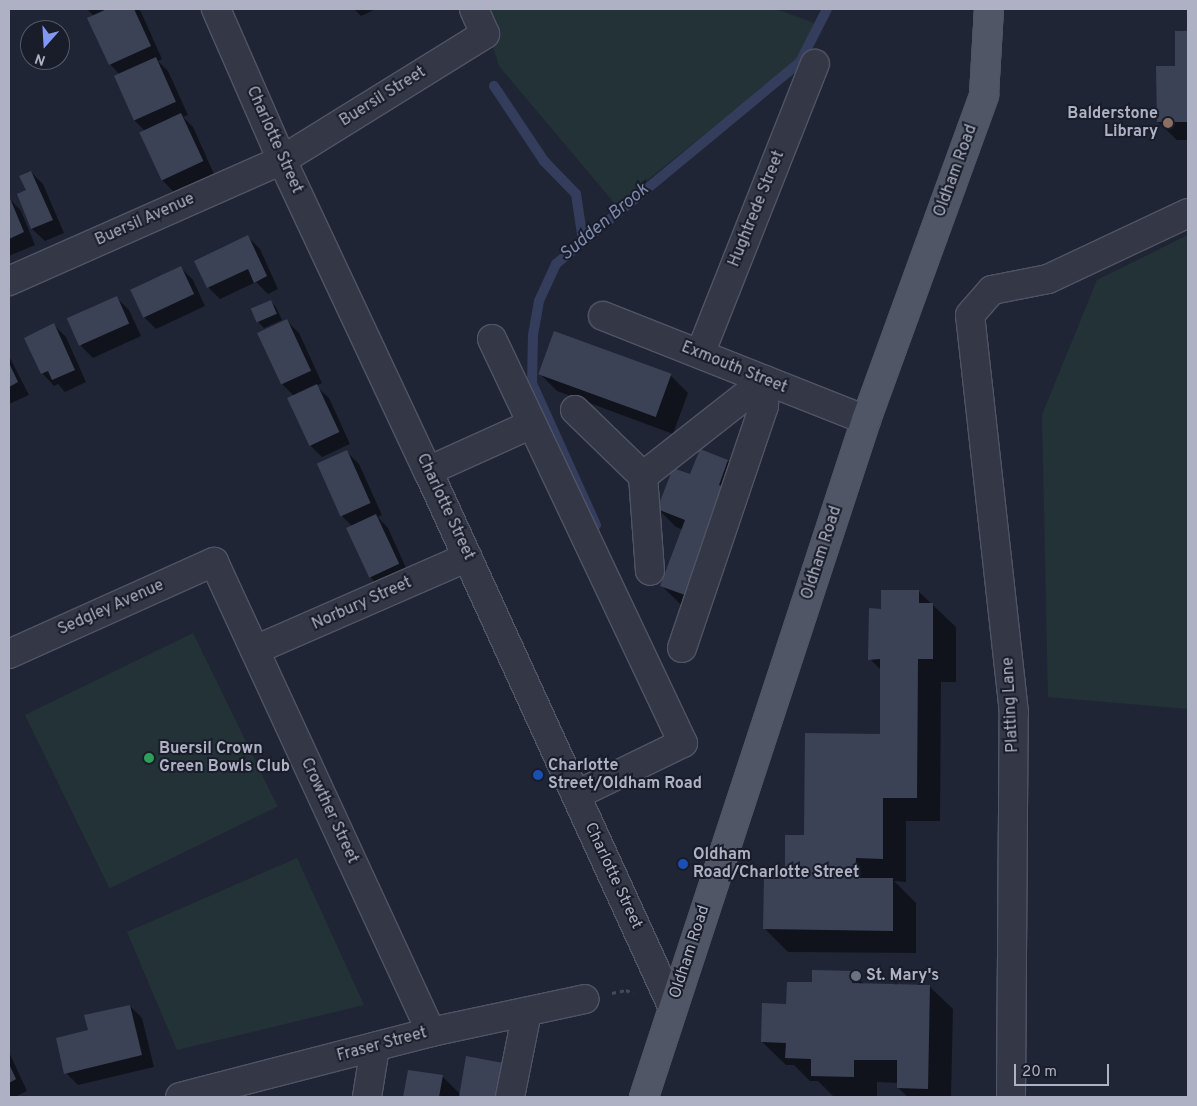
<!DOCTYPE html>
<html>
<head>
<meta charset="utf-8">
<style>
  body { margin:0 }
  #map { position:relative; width:1197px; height:1106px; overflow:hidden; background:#202535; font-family:Overpass,sans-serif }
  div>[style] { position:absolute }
  .green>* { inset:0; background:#233237; transform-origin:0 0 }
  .shadow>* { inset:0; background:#0007 }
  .stream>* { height:10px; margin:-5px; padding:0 5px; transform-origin:5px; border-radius:5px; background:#343d5c }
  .building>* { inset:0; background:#3c4256; transform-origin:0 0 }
  .path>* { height:3px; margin-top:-1.5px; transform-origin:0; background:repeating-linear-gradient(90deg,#3f4d54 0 4px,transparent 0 8px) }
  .roads { filter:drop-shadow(1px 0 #515464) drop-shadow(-1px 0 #515464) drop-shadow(0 1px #515464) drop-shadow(0 -1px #515464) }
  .minor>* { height:28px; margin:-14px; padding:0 14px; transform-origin:14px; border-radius:14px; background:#333746 }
  .major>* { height:28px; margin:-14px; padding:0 14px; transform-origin:14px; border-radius:14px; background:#515666 }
  .dots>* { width:14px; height:14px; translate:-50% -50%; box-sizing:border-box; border:2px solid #191d2a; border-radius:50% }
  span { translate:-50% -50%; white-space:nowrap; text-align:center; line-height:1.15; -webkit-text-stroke:4px #191d2a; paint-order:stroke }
  .street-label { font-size:16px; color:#adb1c3 }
  .poi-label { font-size:16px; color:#adb1c3; font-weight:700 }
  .right { translate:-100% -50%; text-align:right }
  .left { translate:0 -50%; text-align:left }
  .water-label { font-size:18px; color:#7e89af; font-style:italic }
  .frame { position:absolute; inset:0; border:10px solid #adb1c3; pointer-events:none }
  .north { position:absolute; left:20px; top:20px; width:50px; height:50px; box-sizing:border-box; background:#191d2a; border:1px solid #545867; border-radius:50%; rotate:199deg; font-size:14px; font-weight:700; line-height:20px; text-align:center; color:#adb1c3 }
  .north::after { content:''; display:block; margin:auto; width:18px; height:22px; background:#8197f4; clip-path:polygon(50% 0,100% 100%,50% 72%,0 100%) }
  .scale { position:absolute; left:1014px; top:1064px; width:95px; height:22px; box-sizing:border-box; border:2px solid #adb1c3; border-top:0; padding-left:6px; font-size:15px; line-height:18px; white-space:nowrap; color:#adb1c3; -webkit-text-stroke:4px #191d2a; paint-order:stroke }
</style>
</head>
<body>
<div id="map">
  <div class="green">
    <i style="clip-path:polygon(482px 9px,776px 9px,814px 23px,799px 59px,616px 205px,499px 66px)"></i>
    <i style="clip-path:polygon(1188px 235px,1188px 709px,1048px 697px,1042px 415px,1097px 280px)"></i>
    <i style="left:193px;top:633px;width:193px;height:187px;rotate:64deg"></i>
    <i style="clip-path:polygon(297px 858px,364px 1005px,177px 1050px,127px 932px)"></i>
  </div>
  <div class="shadow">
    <i style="clip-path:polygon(87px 9px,138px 9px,141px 12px,162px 59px,158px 61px,168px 71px,188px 115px,183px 117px,193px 127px,214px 174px,174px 192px,162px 180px,145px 131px,135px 121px,115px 77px,120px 75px,110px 64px,94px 16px)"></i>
    <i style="clip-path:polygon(354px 9px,376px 9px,361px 16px)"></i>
    <i style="clip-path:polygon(1176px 32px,1188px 32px,1188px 140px,1177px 140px,1158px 122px,1176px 67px)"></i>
    <i style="clip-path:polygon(31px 172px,43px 184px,64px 233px,45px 241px,32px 229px,18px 194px,27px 191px)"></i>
    <i style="clip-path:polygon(9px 198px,21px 211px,35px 245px,9px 256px)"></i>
    <i style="clip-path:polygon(248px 237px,260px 249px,278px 289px,268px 294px,256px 282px,220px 299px,208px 287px)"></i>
    <i style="clip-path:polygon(181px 268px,193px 280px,205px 306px,156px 329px,144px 317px,132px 291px)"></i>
    <i style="clip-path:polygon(117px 298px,129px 310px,141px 336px,93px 358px,81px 346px)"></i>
    <i style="clip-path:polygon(270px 301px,276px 307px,282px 320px,264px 328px,258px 322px)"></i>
    <i style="clip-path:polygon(287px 321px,299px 333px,322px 383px,316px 386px,329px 398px,350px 444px,322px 457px,310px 445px,294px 396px,282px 384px,259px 333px)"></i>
    <i style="clip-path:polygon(54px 325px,66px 337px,86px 382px,65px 392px,58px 384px,54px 386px,42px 373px)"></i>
    <i style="clip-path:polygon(9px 356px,29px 395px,9px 404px)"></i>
    <i style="clip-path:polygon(539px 373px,670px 375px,688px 393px,673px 434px,557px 391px)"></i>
    <i style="clip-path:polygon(346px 451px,359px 464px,382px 515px,378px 517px,388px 528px,410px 577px,382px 589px,370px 577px,352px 526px,342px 516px)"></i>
    <i style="clip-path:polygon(728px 461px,746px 479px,703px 613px,680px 604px,662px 586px,683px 530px,676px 527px,658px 509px,691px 476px)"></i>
    <i style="clip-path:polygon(918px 591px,956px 627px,956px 682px,941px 682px,940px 821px,906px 821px,906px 882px,894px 881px,916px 903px,916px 953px,788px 952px,765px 929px,805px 837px,881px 735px,882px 671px,870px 659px,882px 610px)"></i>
    <i style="clip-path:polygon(852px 973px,864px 984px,929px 986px,953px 1009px,951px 1097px,908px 1097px,898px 1088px,898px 1083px,877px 1082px,877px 1097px,834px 1097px,818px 1081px,810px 1081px,794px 1065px,786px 1065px,762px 1042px,787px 1005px,813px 983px)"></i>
    <i style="clip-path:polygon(130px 1006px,142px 1018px,154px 1067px,78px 1085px,66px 1073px,90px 1031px)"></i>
    <i style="clip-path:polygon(9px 1052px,27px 1091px,15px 1097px,9px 1097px)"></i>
    <i style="clip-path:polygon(410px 1071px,442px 1076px,461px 1095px,518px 1097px,404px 1097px)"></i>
  </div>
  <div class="stream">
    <i style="left:494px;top:86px;width:90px;rotate:56.3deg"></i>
    <i style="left:544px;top:161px;width:46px;rotate:45.9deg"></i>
    <i style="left:576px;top:194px;width:48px;rotate:81.5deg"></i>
    <i style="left:596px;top:525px;width:156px;rotate:-114.3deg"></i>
    <i style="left:532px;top:383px;width:48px;rotate:-88.8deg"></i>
    <i style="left:533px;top:335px;width:35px;rotate:-80deg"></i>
    <i style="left:539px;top:301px;width:41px;rotate:-65.3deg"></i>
    <i style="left:556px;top:264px;width:317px;rotate:-39.6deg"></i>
    <i style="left:800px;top:62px;width:59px;rotate:-63deg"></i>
  </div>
  <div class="building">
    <i style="clip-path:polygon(107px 9px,134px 9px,151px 46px,109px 65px,87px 18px)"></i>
    <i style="clip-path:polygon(1175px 31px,1188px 31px,1188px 122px,1157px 122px,1156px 66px,1175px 66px)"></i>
    <i style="left:156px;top:57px;width:49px;height:46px;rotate:66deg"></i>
    <i style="left:181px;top:113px;width:53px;height:46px;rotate:65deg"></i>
    <i style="clip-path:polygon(31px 171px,53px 220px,31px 229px,17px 194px,26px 190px,19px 176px)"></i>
    <i style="clip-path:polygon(9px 196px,24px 232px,9px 239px)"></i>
    <i style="clip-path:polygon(248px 235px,267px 276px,254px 283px,248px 269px,207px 288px,194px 261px)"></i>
    <i style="left:181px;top:266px;width:31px;height:56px;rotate:65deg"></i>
    <i style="left:117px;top:296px;width:30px;height:55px;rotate:66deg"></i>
    <i style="left:271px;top:300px;width:15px;height:22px;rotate:67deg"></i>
    <i style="left:287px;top:319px;width:57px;height:33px;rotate:65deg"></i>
    <i style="clip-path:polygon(54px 323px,75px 370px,52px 380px,48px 371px,41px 374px,24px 338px)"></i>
    <i style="left:554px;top:331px;width:125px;height:46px;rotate:20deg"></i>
    <i style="clip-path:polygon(9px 363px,18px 382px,9px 387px)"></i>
    <i style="left:317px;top:384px;width:53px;height:33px;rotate:65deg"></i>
    <i style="clip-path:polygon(700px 449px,728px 460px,719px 485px,724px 487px,685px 595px,660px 586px,685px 520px,657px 509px,673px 468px,690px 474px)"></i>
    <i style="left:347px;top:450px;width:58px;height:33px;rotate:66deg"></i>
    <i style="left:376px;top:514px;width:55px;height:33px;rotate:65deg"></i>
    <i style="clip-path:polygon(881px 590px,919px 590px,919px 603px,933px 603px,933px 659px,918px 659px,917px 798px,883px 798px,883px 859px,856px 858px,855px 878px,893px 878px,893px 931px,763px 929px,764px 877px,785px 877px,785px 835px,804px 835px,805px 733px,880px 734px,880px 659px,868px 660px,869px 608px,881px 609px)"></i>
    <i style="clip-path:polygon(812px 970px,853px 971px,852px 983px,930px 985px,928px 1089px,897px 1088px,897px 1060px,854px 1060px,854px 1077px,811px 1076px,811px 1059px,785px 1058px,786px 1043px,761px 1042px,762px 1003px,786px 1004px,787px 982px,812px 982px)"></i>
    <i style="clip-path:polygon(130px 1005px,142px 1055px,64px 1074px,56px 1038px,88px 1030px,84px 1015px)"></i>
    <i style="clip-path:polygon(466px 1056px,503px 1063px,497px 1097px,459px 1097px)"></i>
    <i style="clip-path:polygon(9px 1064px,16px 1079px,9px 1083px)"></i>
    <i style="clip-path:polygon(408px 1070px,443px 1075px,439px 1097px,403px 1097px)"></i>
  </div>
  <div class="path">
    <i style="left:612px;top:993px;width:14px;rotate:-12deg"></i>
    <i style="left:626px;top:990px;width:8px;rotate:23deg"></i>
  </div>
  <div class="roads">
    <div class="minor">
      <i style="left:216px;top:9px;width:165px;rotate:66.4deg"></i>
      <i style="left:282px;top:160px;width:344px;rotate:64.9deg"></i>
      <i style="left:428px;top:471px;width:588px;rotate:65.48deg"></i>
      <i style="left:9px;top:281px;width:299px;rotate:-23.9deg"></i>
      <i style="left:282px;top:160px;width:239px;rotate:-31.8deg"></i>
      <i style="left:485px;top:34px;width:27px;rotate:-114deg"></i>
      <i style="left:603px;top:316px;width:283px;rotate:21.6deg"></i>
      <i style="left:492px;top:339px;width:447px;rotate:64.7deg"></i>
      <i style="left:683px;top:743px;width:119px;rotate:154.1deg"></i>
      <i style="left:700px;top:354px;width:312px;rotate:-68.4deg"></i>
      <i style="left:575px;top:410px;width:95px;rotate:44.1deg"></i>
      <i style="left:643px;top:476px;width:95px;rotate:85.8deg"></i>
      <i style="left:428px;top:471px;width:114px;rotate:-24.3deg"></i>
      <i style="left:643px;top:476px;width:155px;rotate:-38.2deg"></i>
      <i style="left:682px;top:648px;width:256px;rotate:-71.3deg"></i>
      <i style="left:764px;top:406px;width:26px;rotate:-88deg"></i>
      <i style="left:255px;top:650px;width:232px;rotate:-23.6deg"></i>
      <i style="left:9px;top:654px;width:225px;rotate:-24.2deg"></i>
      <i style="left:214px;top:562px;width:518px;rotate:65.22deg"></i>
      <i style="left:180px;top:1097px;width:259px;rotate:-14.5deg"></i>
      <i style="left:431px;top:1032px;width:157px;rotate:-12.1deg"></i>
      <i style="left:367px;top:1097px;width:51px;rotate:-80.9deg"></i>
      <i style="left:510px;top:1097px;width:87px;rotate:-78.7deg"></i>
      <i style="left:1011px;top:1097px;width:384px;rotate:-89.6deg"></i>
      <i style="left:1014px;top:713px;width:400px;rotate:-96.3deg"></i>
      <i style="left:970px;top:315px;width:33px;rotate:-49deg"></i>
      <i style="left:992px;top:290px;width:57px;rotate:-11.1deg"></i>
      <i style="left:1048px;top:279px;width:155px;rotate:-25.2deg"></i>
    </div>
    <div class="major">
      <i style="left:644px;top:1097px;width:712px;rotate:-71.84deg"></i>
      <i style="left:866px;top:420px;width:346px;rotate:-70deg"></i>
      <i style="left:984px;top:95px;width:86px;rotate:-86.7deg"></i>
    </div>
  </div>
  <div class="dots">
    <i style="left:1168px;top:123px;background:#8d6e63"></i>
    <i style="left:149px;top:758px;background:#2e9e5b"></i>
    <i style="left:538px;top:775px;background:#1a4fb4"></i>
    <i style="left:683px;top:864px;background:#1a4fb4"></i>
    <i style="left:856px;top:976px;background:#6b7280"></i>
  </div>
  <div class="street-label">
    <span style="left:383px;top:97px;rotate:-32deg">Buersil Street</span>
    <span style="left:274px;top:140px;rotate:66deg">Charlotte Street</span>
    <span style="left:956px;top:171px;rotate:-70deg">Oldham Road</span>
    <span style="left:757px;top:209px;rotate:-68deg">Hughtrede Street</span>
    <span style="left:145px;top:220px;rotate:-24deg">Buersil Avenue</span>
    <span style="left:734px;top:368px;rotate:22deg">Exmouth Street</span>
    <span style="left:445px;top:507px;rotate:65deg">Charlotte Street</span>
    <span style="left:822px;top:553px;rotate:-72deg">Oldham Road</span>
    <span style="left:362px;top:604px;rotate:-24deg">Norbury Street</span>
    <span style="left:111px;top:608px;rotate:-24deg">Sedgley Avenue</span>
    <span style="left:1011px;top:705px;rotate:-93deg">Platting Lane</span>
    <span style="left:329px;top:811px;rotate:65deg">Crowther Street</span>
    <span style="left:613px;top:876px;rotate:65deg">Charlotte Street</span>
    <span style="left:690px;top:952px;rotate:-72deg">Oldham Road</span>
    <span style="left:382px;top:1045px;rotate:-15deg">Fraser Street</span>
  </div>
  <div class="poi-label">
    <span class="right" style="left:1158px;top:123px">Balderstone<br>Library</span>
    <span class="left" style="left:159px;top:758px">Buersil Crown<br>Green Bowls Club</span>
    <span class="left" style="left:548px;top:775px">Charlotte<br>Street/Oldham Road</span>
    <span class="left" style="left:693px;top:864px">Oldham<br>Road/Charlotte Street</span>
    <span class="left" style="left:866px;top:976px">St. Mary's</span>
  </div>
  <div class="water-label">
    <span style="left:605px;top:223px;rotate:-40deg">Sudden Brook</span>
  </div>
  <div class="frame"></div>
  <div class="north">N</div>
  <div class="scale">20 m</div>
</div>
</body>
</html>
